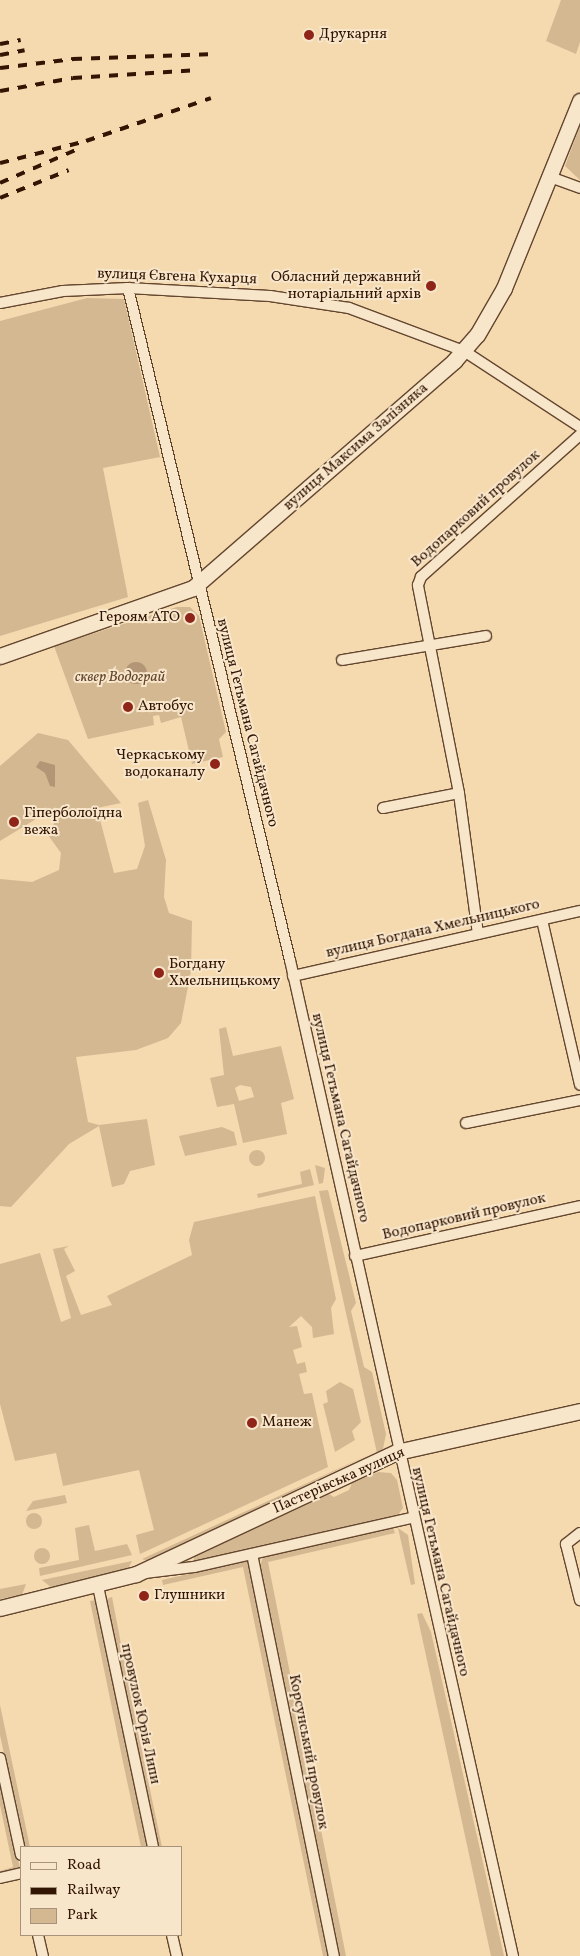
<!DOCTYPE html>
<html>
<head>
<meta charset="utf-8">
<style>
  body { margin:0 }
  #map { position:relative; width:580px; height:1956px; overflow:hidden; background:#f5d9af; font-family:Vollkorn,serif }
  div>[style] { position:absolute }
  .green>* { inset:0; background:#d4b892 }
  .round { border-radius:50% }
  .water>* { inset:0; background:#b39675 }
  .roads { filter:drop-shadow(1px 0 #63462e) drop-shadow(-1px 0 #63462e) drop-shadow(0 1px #63462e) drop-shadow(0 -1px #63462e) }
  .street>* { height:10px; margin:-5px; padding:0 5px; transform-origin:5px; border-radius:5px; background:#f8e6cb }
  .secondary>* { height:15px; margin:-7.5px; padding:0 7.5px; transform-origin:7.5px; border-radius:7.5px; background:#f8e6cb }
  .rail>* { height:4px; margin-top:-2px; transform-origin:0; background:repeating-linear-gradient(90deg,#321503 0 9px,transparent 0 18px) }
  .dots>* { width:14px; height:14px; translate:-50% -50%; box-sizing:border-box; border:2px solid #f8e6cb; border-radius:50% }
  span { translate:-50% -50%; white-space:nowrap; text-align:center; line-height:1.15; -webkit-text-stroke:4px #f8e6cb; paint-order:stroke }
  .poi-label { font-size:15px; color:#321503 }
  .left { translate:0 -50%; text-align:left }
  .right { translate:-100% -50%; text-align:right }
  .street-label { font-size:15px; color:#321503 }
  .park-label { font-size:15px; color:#63462e; font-style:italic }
  .legend { position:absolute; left:20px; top:1846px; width:162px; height:90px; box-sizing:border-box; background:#f8e6cb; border:1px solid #a9927b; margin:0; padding:6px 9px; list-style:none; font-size:15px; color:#321503 }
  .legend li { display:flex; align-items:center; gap:10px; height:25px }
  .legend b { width:25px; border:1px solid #a9927b }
</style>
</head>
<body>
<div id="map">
  <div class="green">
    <i style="clip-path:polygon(561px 0,580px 0,580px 42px,576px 54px,546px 41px)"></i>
    <i style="clip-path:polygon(580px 126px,580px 180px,565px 166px)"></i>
    <i style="clip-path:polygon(87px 298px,124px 299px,160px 457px,103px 468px,128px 597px,0 636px,0 321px)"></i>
    <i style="clip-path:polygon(177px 607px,190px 607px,199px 616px,226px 732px,219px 739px,223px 757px,192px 764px,181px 717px,161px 723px,159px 715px,153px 716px,154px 725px,88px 739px,54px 646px)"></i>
    <i style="clip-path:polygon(38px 733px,68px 740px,121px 803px,97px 808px,114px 873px,137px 869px,145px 846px,138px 803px,148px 800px,166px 860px,164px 897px,169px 913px,192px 921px,191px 971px,181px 1023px,168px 1038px,136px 1050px,76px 1057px,88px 1122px,99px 1125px,147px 1119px,155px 1165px,130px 1171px,124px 1184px,112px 1187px,99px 1126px,69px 1144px,11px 1207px,0 1206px,0 879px,32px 882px,59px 870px,61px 853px,48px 835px,58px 816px,54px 808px,0 841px,0 766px)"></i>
    <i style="clip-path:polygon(evenodd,226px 1027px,233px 1056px,281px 1046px,294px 1099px,281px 1103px,287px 1134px,243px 1143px,234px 1104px,217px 1107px,210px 1078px,224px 1075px,219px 1029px,226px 1027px,240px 1085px,251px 1087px,254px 1097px,239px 1101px,235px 1088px,240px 1085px)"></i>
    <i style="clip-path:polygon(222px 1127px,234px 1132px,237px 1145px,185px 1156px,179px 1136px)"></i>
    <i class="round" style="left:249px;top:1150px;width:16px;height:16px"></i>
    <i style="clip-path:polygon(315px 1165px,325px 1168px,323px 1183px,319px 1184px)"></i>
    <i style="clip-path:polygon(310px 1169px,314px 1185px,258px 1198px,257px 1194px,302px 1184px,300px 1172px)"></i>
    <i style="clip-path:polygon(328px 1190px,356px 1303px,351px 1311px,364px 1367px,372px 1372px,386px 1434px,383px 1449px,377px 1453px,319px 1191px)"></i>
    <i style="clip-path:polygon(315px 1196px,336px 1299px,331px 1308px,334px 1334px,313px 1338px,312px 1327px,301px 1316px,289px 1327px,297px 1326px,302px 1347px,293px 1350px,297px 1364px,305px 1362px,307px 1372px,299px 1374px,304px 1394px,312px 1393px,328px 1467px,140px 1554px,136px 1535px,154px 1530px,139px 1470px,63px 1486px,56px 1453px,15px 1461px,0 1404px,0 1264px,40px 1253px,61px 1322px,71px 1318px,53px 1249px,69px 1246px,64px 1249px,75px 1271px,66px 1276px,81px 1315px,112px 1305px,107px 1296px,192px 1255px,189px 1240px,194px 1222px)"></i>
    <i style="clip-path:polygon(340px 1382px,353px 1389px,361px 1422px,352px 1431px,355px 1440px,335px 1452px,323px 1404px,328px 1402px,326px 1391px)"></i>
    <i style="clip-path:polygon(370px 1454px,148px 1561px,142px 1559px)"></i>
    <i style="clip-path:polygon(378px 1472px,391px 1473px,397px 1480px,403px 1508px,398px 1515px,194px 1561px,194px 1557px,329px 1494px,334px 1497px,349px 1490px,352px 1483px)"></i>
    <i style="clip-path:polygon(65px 1495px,67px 1503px,26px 1511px,33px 1501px)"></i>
    <i class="round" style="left:26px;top:1513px;width:16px;height:16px"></i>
    <i style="clip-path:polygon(89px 1525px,95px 1551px,127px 1544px,132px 1555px,40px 1576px,39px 1568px,79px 1560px,75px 1528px)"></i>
    <i style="clip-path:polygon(393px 1528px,395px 1533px,268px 1562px,346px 1956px,337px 1956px,259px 1568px,263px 1557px)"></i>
    <i style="clip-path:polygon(398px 1528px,408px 1535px,415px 1584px,411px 1585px)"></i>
    <i class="round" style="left:34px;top:1548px;width:16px;height:16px"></i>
    <i style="clip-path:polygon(132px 1561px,128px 1569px,52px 1588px,42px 1580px)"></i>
    <i style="clip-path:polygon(246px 1561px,250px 1564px,330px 1956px,323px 1956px,243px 1567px,163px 1585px,162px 1580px)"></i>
    <i style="clip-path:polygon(26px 1584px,22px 1595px,0 1599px,0 1589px)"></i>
    <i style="clip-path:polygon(112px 1597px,138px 1732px,162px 1847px,157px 1847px,131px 1733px,106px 1599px)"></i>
    <i style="clip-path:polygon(97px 1600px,150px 1847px,141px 1847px,123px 1762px,90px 1601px)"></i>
    <i style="clip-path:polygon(422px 1613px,431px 1632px,504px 1956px,491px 1956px,417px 1614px)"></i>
    <i style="clip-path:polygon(0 1705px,30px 1847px,24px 1847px,0 1735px)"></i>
    <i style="clip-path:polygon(0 1778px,20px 1868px,0 1875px,0 1871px,13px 1867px,0 1805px)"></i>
  </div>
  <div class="water">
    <i class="round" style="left:125px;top:662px;width:22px;height:22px"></i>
    <i style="clip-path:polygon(40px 761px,55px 765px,55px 787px,50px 786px,45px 773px,36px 767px)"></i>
  </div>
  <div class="roads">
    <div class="street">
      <i style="left:550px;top:177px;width:32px;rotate:20deg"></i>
      <i style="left:128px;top:288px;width:691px;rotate:76.45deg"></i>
      <i style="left:290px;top:960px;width:1021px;rotate:77.38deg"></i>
      <i style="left:0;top:303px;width:64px;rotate:-10.8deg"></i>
      <i style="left:63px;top:291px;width:65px;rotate:-2.6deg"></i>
      <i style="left:128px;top:288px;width:142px;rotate:3.2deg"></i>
      <i style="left:270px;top:296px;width:80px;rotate:8.6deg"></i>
      <i style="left:349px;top:308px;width:123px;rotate:20.5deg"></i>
      <i style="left:464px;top:351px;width:139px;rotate:33.2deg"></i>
      <i style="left:342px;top:660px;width:146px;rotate:-9.5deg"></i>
      <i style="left:383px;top:808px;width:77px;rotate:-11.2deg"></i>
      <i style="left:542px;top:920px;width:169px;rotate:77deg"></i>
      <i style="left:478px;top:934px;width:142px;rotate:-97.7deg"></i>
      <i style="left:459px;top:793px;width:212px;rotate:-101.2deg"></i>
      <i style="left:418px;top:585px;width:9px;rotate:-69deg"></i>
      <i style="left:421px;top:577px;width:213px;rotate:-41.8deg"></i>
      <i style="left:293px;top:976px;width:294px;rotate:-12.8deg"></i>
      <i style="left:466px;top:1123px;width:116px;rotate:-11.4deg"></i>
      <i style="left:355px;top:1256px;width:230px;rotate:-12.5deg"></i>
      <i style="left:580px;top:1533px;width:18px;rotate:142deg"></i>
      <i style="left:566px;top:1544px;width:58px;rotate:76deg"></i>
      <i style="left:252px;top:1554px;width:410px;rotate:78.5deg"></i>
      <i style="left:145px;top:1573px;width:49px;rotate:-7deg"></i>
      <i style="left:194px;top:1567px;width:223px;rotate:-12.7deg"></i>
      <i style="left:98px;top:1586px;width:267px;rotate:78.1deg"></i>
      <i style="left:0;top:1758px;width:99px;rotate:77.8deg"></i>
      <i style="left:0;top:1878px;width:22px;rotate:-13deg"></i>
      <i style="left:38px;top:1935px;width:22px;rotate:77deg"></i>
      <i style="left:172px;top:1935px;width:22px;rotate:77deg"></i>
    </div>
    <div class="secondary">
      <i style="left:0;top:656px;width:205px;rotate:-19.4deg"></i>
      <i style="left:193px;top:588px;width:346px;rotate:-41deg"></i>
      <i style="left:454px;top:361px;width:35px;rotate:-49deg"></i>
      <i style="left:477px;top:335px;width:54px;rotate:-60.1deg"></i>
      <i style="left:504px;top:288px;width:202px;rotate:-67.9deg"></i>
      <i style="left:0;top:1608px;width:140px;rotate:-14deg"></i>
      <i style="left:136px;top:1574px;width:288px;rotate:-25.1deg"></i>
      <i style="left:397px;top:1452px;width:188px;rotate:-12.6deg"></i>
    </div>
  </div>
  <div class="rail">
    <i style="left:0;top:44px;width:21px;rotate:-11deg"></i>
    <i style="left:0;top:55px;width:25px;rotate:-11deg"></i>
    <i style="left:0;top:68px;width:74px;rotate:-7deg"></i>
    <i style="left:73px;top:59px;width:143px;rotate:-2deg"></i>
    <i style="left:0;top:91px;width:74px;rotate:-10.1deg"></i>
    <i style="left:73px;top:78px;width:126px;rotate:-3.6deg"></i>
    <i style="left:0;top:163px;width:89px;rotate:-14.3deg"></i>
    <i style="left:86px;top:141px;width:132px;rotate:-19deg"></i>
    <i style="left:0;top:183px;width:85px;rotate:-23.6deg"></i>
    <i style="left:0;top:198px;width:74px;rotate:-22.1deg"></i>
  </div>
  <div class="dots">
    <i style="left:309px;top:35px;background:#8f2418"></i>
    <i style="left:431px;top:286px;background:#8f2418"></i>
    <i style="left:190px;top:618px;background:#8f2418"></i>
    <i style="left:128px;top:707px;background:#8f2418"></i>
    <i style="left:215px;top:764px;background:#8f2418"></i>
    <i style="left:14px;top:822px;background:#8f2418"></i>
    <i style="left:159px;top:973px;background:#8f2418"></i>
    <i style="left:252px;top:1423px;background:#8f2418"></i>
    <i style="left:144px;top:1596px;background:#8f2418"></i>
  </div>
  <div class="poi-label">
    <span class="left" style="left:319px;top:35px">Друкарня</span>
    <span class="right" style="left:421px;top:286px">Обласний державний<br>нотаріальний архів</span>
    <span class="right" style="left:180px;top:618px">Героям АТО</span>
    <span class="left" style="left:138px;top:707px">Автобус</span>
    <span class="right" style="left:205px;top:764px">Черкаському<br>водоканалу</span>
    <span class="left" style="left:24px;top:822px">Гіперболоїдна<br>вежа</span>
    <span class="left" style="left:169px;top:973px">Богдану<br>Хмельницькому</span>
    <span class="left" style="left:262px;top:1423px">Манеж</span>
    <span class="left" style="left:154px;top:1596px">Глушники</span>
  </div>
  <div class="street-label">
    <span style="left:177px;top:277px;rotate:2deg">вулиця Євгена Кухарця</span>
    <span style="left:356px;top:447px;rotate:-41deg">вулиця Максима Залізняка</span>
    <span style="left:476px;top:509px;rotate:-42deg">Водопарковий провулок</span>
    <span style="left:247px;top:723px;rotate:76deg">вулиця Гетьмана Сагайдачного</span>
    <span style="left:433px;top:929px;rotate:-13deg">вулиця Богдана Хмельницького</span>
    <span style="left:340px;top:1118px;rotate:77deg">вулиця Гетьмана Сагайдачного</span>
    <span style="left:464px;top:1217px;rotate:-13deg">Водопарковий провулок</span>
    <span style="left:339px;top:1481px;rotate:-24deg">Пастерівська вулиця</span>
    <span style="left:440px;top:1572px;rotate:77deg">вулиця Гетьмана Сагайдачного</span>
    <span style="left:140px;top:1714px;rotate:78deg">провулок Юрія Липи</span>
    <span style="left:308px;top:1752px;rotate:79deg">Корсунський провулок</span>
  </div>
  <div class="park-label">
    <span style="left:120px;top:678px">сквер Водограй</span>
  </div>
  <ul class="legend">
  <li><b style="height:6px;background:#f8e6cb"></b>Road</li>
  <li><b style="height:6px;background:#321503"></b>Railway</li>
  <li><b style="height:14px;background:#d4b892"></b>Park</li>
  </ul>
</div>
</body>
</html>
